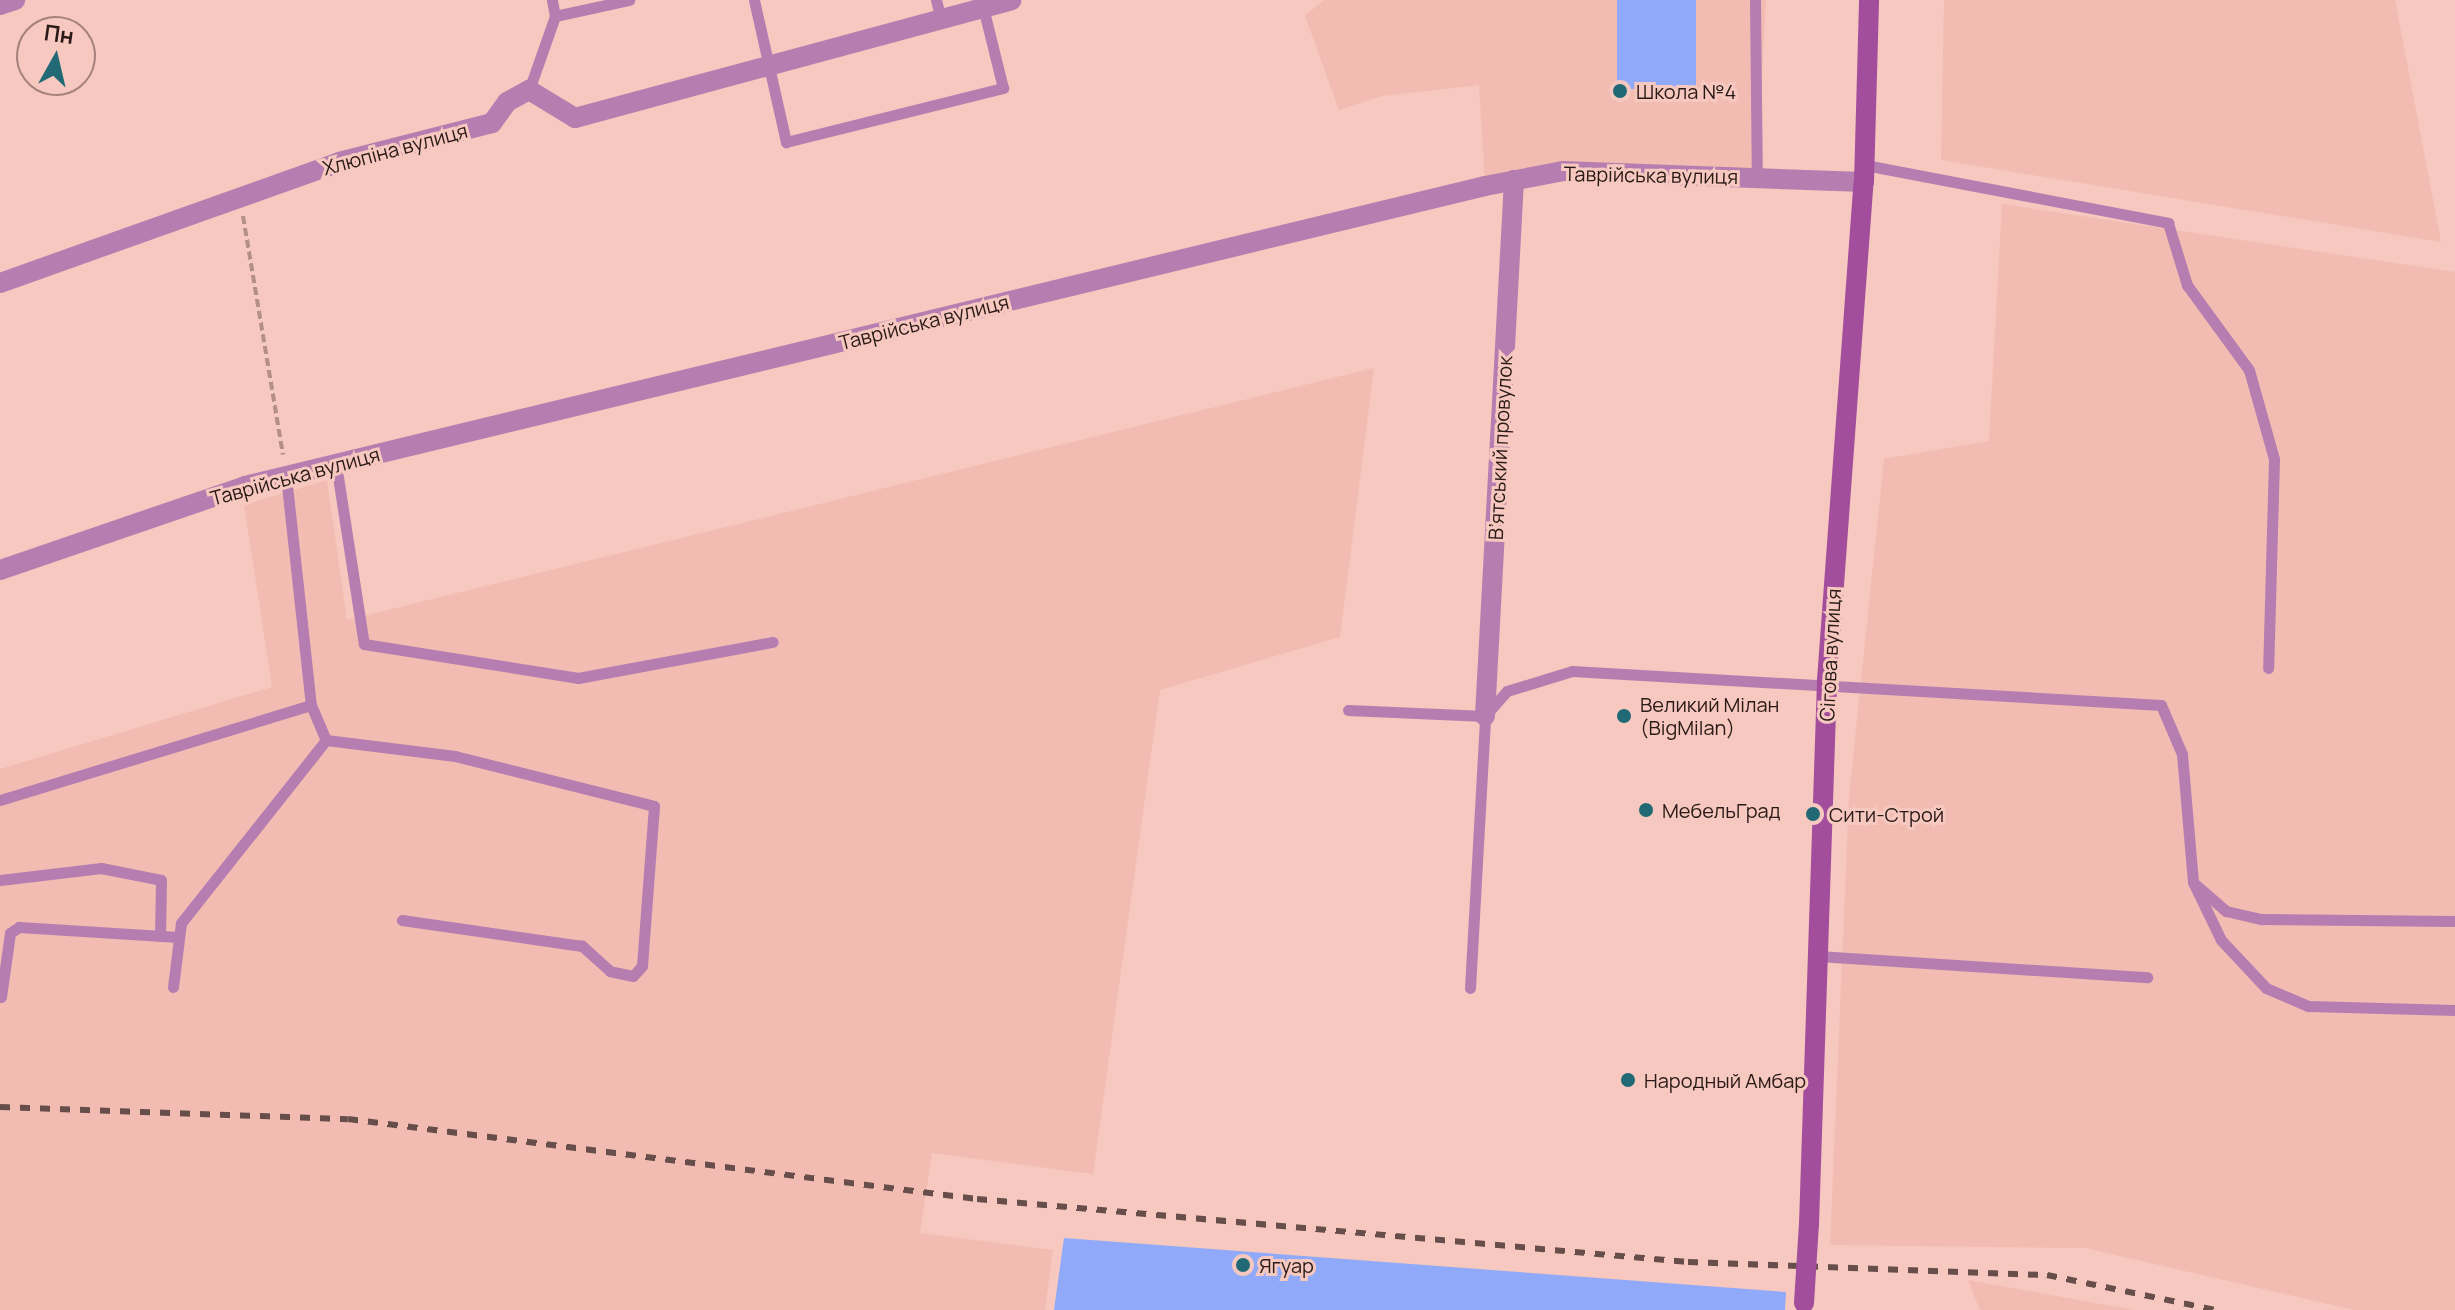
<!DOCTYPE html>
<html>
<head>
<meta charset="utf-8">
<style>
  body { margin:0 }
  #map { position:relative; width:2455px; height:1310px; overflow:hidden; background:#f6c8bf; font-family:Manrope,sans-serif }
  div>[style] { position:absolute }
  .built>* { inset:0; background:#f2bcb2 }
  .green>* { inset:0; background:#90a9f8; transform-origin:0 0 }
  .path>* { height:4px; margin-top:-2px; transform-origin:0; background:repeating-linear-gradient(90deg,#b38f88 0 8px,transparent 0 12px) }
  .lane>* { height:11px; margin:-5.5px; padding:0 5.5px; transform-origin:5.5px; border-radius:5.5px; background:#b67db0 }
  .street>* { height:20px; margin:-10px; padding:0 10px; transform-origin:10px; border-radius:10px; background:#b67db0 }
  .secondary>* { height:20px; margin:-10px; padding:0 10px; transform-origin:10px; border-radius:10px; background:#a34e9d }
  .rail>* { height:6px; margin-top:-3px; transform-origin:0; background:repeating-linear-gradient(90deg,#674e4a 0 10px,transparent 0 20px) }
  .secondary-bridge>* { height:20px; margin:-10px; padding:0 10px; transform-origin:10px; border-radius:10px; background:#a34e9d }
  .dots>* { width:22px; height:22px; translate:-50% -50%; box-sizing:border-box; border:4px solid #f6c8bf; border-radius:50% }
  span { translate:-50% -50%; white-space:nowrap; text-align:center; line-height:1.15; -webkit-text-stroke:6px #f6c8bf; paint-order:stroke }
  .poi-label { font-size:20px; color:#2a1a17 }
  .left { translate:0 -50%; text-align:left }
  .street-label { font-size:20px; color:#2a1a17 }
  .north { position:absolute; left:16px; top:16px; width:80px; height:80px; box-sizing:border-box; background:#f6c8bf; border:2px solid #a4827c; border-radius:50%; rotate:8deg; font-size:22px; font-weight:700; line-height:32px; text-align:center; color:#2a1a17 }
  .north::after { content:''; display:block; margin:auto; width:28px; height:36px; background:#206975; clip-path:polygon(50% 0,100% 100%,50% 72%,0 100%) }
</style>
</head>
<body>
<div id="map">
  <div class="built">
    <i style="clip-path:polygon(1324px 0,1766px 0,1757px 178px,1563px 171px,1485px 186px,1479px 85px,1382px 96px,1339px 110px,1305px 16px)"></i>
    <i style="clip-path:polygon(1944px 0,2395px 0,2441px 242px,1941px 160px)"></i>
    <i style="clip-path:polygon(2002px 204px,2455px 272px,2455px 1310px,2354px 1310px,2085px 1248px,1830px 1245px,1849px 796px,1884px 459px,1989px 441px)"></i>
    <i style="clip-path:polygon(1374px 368px,1340px 637px,1160px 690px,1093px 1174px,932px 1153px,920px 1233px,1053px 1250px,1045px 1310px,0 1310px,0 769px,272px 687px,244px 505px,327px 480px,347px 620px)"></i>
    <i style="clip-path:polygon(1968px 1280px,2134px 1310px,1980px 1310px)"></i>
  </div>
  <div class="green">
    <i style="left:1617px;top:0;width:79px;height:89px"></i>
    <i style="clip-path:polygon(1064px 1238px,1786px 1292px,1785px 1310px,1054px 1310px)"></i>
  </div>
  <div class="path">
    <i style="left:243px;top:216px;width:242px;rotate:80.5deg"></i>
  </div>
  <div class="lane">
    <i style="left:754px;top:0;width:146px;rotate:77.3deg"></i>
    <i style="left:786px;top:142px;width:224px;rotate:-14deg"></i>
    <i style="left:1003px;top:88px;width:83px;rotate:-103.9deg"></i>
    <i style="left:936px;top:0;width:20px;rotate:75deg"></i>
    <i style="left:1755px;top:0;width:178px;rotate:89.4deg"></i>
    <i style="left:555px;top:16px;width:76px;rotate:-12.2deg"></i>
    <i style="left:529px;top:90px;width:78px;rotate:-70.6deg"></i>
    <i style="left:555px;top:16px;width:16px;rotate:-101deg"></i>
    <i style="left:1865px;top:165px;width:309px;rotate:10.8deg"></i>
    <i style="left:2168px;top:223px;width:65px;rotate:73deg"></i>
    <i style="left:2187px;top:285px;width:105px;rotate:53.9deg"></i>
    <i style="left:2249px;top:370px;width:92px;rotate:74.3deg"></i>
    <i style="left:2274px;top:459px;width:209px;rotate:91.6deg"></i>
    <i style="left:336px;top:464px;width:182px;rotate:81.2deg"></i>
    <i style="left:364px;top:644px;width:217px;rotate:9deg"></i>
    <i style="left:578px;top:678px;width:198px;rotate:-10.5deg"></i>
    <i style="left:286px;top:476px;width:230px;rotate:83.8deg"></i>
    <i style="left:311px;top:705px;width:38px;rotate:67deg"></i>
    <i style="left:326px;top:740px;width:130px;rotate:7.1deg"></i>
    <i style="left:455px;top:756px;width:205px;rotate:14.1deg"></i>
    <i style="left:654px;top:806px;width:160px;rotate:94.3deg"></i>
    <i style="left:642px;top:966px;width:13px;rotate:132deg"></i>
    <i style="left:633px;top:976px;width:24px;rotate:-168deg"></i>
    <i style="left:610px;top:971px;width:38px;rotate:-138deg"></i>
    <i style="left:582px;top:946px;width:182px;rotate:-171.8deg"></i>
    <i style="left:1348px;top:710px;width:137px;rotate:2.5deg"></i>
    <i style="left:1485px;top:716px;width:33px;rotate:-49deg"></i>
    <i style="left:1507px;top:691px;width:68px;rotate:-17.1deg"></i>
    <i style="left:1572px;top:671px;width:590px;rotate:3.3deg"></i>
    <i style="left:2161px;top:705px;width:53px;rotate:66.8deg"></i>
    <i style="left:2182px;top:754px;width:128px;rotate:85.1deg"></i>
    <i style="left:2193px;top:882px;width:64px;rotate:64.2deg"></i>
    <i style="left:2221px;top:940px;width:66px;rotate:46.8deg"></i>
    <i style="left:2266px;top:988px;width:46px;rotate:23.2deg"></i>
    <i style="left:2308px;top:1006px;width:147px;rotate:1.6deg"></i>
    <i style="left:0;top:800px;width:325px;rotate:-17deg"></i>
    <i style="left:0;top:880px;width:102px;rotate:-6.8deg"></i>
    <i style="left:101px;top:868px;width:61px;rotate:11.3deg"></i>
    <i style="left:161px;top:880px;width:56px;rotate:91deg"></i>
    <i style="left:2196px;top:885px;width:40px;rotate:41deg"></i>
    <i style="left:2226px;top:911px;width:37px;rotate:13deg"></i>
    <i style="left:2262px;top:919px;width:193px;rotate:0.6deg"></i>
    <i style="left:1818px;top:956px;width:330px;rotate:3.7deg"></i>
    <i style="left:173px;top:987px;width:64px;rotate:-82.9deg"></i>
    <i style="left:181px;top:923px;width:233px;rotate:-51.6deg"></i>
    <i style="left:1470px;top:988px;width:272px;rotate:-86.8deg"></i>
    <i style="left:1px;top:997px;width:65px;rotate:-82deg"></i>
    <i style="left:10px;top:933px;width:11px;rotate:-34deg"></i>
    <i style="left:19px;top:927px;width:159px;rotate:3.6deg"></i>
  </div>
  <div class="street">
    <i style="left:0;top:5px;width:16px;rotate:-18deg"></i>
    <i style="left:0;top:283px;width:360px;rotate:-19.6deg"></i>
    <i style="left:339px;top:162px;width:158px;rotate:-14.3deg"></i>
    <i style="left:492px;top:123px;width:26px;rotate:-54deg"></i>
    <i style="left:507px;top:102px;width:25px;rotate:-29deg"></i>
    <i style="left:529px;top:90px;width:54px;rotate:31.3deg"></i>
    <i style="left:575px;top:118px;width:452px;rotate:-15.1deg"></i>
    <i style="left:0;top:570px;width:259px;rotate:-18.9deg"></i>
    <i style="left:245px;top:486px;width:1276px;rotate:-13.6deg"></i>
    <i style="left:1485px;top:186px;width:79px;rotate:-10.9deg"></i>
    <i style="left:1563px;top:171px;width:301px;rotate:2.1deg"></i>
    <i style="left:1485px;top:716px;width:537px;rotate:-86.9deg"></i>
  </div>
  <div class="secondary">
    <i style="left:1809px;top:1224px;width:544px;rotate:-88.1deg"></i>
    <i style="left:1827px;top:680px;width:499px;rotate:-85.8deg"></i>
    <i style="left:1864px;top:182px;width:182px;rotate:-88.4deg"></i>
  </div>
  <div class="rail">
    <i style="left:0;top:1107px;width:348px;rotate:2deg"></i>
    <i style="left:348px;top:1119px;width:634px;rotate:7.25deg"></i>
    <i style="left:977px;top:1199px;width:714px;rotate:5.06deg"></i>
    <i style="left:1688px;top:1262px;width:359px;rotate:2.1deg"></i>
    <i style="left:2047px;top:1275px;width:173px;rotate:11.7deg"></i>
  </div>
  <div class="secondary-bridge">
    <i style="left:1804px;top:1303px;width:79px;rotate:-86.4deg"></i>
  </div>
  <div class="dots">
    <i style="left:1620px;top:91px;background:#206975"></i>
    <i style="left:1624px;top:716px;background:#206975"></i>
    <i style="left:1646px;top:810px;background:#206975"></i>
    <i style="left:1813px;top:814px;background:#206975"></i>
    <i style="left:1628px;top:1080px;background:#206975"></i>
    <i style="left:1243px;top:1265px;background:#206975"></i>
  </div>
  <div class="poi-label">
    <span class="left" style="left:1636px;top:91px">Школа №4</span>
    <span class="left" style="left:1640px;top:716px">Великий Мілан<br>(BigMilan)</span>
    <span class="left" style="left:1662px;top:810px">МебельГрад</span>
    <span class="left" style="left:1829px;top:814px">Сити-Строй</span>
    <span class="left" style="left:1644px;top:1080px">Народный Амбар</span>
    <span class="left" style="left:1259px;top:1265px">Ягуар</span>
  </div>
  <div class="street-label">
    <span style="left:395px;top:149px;rotate:-15deg">Хлюпіна вулиця</span>
    <span style="left:1651px;top:175px;rotate:1deg">Таврійська вулиця</span>
    <span style="left:924px;top:322px;rotate:-14deg">Таврійська вулиця</span>
    <span style="left:1500px;top:448px;rotate:-87deg">В’ятський провулок</span>
    <span style="left:295px;top:476px;rotate:-15deg">Таврійська вулиця</span>
    <span style="left:1830px;top:655px;rotate:-87deg">Сігова вулиця</span>
  </div>
  <div class="north">Пн</div>
</div>
</body>
</html>
